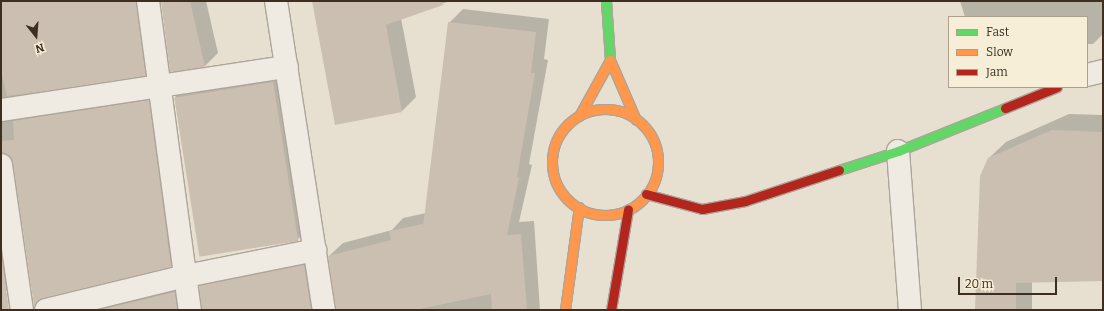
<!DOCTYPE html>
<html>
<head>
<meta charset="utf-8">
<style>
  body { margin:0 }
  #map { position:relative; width:1104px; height:311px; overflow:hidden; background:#e7e0d1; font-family:Bitter,serif }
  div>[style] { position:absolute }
  .shadow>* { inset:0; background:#0003 }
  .building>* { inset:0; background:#cbbfb2; transform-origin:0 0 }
  .roads { filter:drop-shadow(1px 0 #ada599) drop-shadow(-1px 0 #ada599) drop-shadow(0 1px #ada599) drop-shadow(0 -1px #ada599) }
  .street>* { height:22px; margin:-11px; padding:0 11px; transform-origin:11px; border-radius:11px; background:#efebe3 }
  .fast>* { height:9px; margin:-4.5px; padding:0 4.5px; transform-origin:4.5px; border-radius:4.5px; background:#63d668 }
  .slow>* { height:9px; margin:-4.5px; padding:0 4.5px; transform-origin:4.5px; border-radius:4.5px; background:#ff974d }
  .slow>.ring { margin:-4.5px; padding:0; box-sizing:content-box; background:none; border:9px solid #ff974d; border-radius:50% }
  .jam>* { height:9px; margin:-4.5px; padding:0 4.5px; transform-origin:4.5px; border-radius:4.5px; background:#b3261e }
  span { translate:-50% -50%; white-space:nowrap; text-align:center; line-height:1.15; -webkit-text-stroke:3px #f7eed8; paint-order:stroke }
  .frame { position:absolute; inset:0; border:2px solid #3d2e20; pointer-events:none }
  .legend { position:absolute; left:948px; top:16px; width:140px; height:72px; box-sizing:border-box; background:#f7eed8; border:1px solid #ada18e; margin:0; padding:5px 7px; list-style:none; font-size:12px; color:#3d2e20 }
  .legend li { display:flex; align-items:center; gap:8px; height:20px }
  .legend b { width:20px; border:1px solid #ada18e }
  .north { position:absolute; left:16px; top:16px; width:40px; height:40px; -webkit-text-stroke:3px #f7eed8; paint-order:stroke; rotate:163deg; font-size:11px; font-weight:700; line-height:16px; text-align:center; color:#3d2e20 }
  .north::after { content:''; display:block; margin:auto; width:14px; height:18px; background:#3d2e20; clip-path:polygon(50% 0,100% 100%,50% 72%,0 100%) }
  .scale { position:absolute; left:958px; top:277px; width:99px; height:18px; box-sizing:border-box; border:2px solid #3d2e20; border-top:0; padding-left:5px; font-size:12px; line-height:14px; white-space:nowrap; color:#3d2e20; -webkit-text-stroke:3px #f7eed8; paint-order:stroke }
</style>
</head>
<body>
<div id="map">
  <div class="shadow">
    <i style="clip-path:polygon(1px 1px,150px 1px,158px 62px,145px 75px,1px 98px,4px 105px,162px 88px,184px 253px,171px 266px,43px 297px,14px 163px,7px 153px,1px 152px,19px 278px,6px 291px,1px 292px)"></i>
    <i style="clip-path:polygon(162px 1px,206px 1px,218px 53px,205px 66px,171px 71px)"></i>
    <i style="clip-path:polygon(313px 1px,450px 1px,401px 18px,416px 97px,402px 111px)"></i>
    <i style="clip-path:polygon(960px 1px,1103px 1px,1103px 34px,1093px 44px,1087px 44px,1087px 17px,965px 17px)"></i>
    <i style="clip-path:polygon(463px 9px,549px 19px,544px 59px,548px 60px,529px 164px,532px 165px,519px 222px,534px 221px,540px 310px,38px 310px,188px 279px,193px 304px,202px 308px,200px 286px,214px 273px,318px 252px,334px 309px,337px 308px,329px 256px,343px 243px,392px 230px,403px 218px,426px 213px,449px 23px)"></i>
    <i style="clip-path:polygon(286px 69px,310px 227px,297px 240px,175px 97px,188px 84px)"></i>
    <i style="clip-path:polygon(1069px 114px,1103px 115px,1103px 280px,1032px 281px,1032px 310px,976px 310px,989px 158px,1006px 142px)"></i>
  </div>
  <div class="building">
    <i style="clip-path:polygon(1px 1px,136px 1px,146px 76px,7px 96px,1px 71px)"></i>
    <i style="clip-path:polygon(161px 1px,190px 1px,205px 67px,170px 72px)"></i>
    <i style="clip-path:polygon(312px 1px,442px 1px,443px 5px,386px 25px,402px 112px,335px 125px)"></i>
    <i style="clip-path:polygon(448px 22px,536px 32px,531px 73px,535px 73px,517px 177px,519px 178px,507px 235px,521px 234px,527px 310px,492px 310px,491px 294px,415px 310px,336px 310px,328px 256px,391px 240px,389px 231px,423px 224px,423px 227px)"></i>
    <i style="left:273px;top:82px;width:161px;height:100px;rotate:81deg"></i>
    <i style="clip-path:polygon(149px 100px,171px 267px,43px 298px,34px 306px,13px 163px,11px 157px,1px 153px,1px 141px,14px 140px,13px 121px)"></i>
    <i style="clip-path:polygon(1052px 130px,1103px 132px,1103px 281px,1016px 283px,1016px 310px,975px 310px,980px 176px,988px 158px)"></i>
    <i style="clip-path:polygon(1px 252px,9px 310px,1px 310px)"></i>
    <i style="clip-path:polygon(304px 265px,311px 310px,202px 310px,199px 286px)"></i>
    <i style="clip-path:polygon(175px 292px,177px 310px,99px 310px)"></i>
  </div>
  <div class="roads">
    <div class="street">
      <i style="left:148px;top:1px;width:312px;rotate:82.3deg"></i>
      <i style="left:276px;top:1px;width:313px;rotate:81.2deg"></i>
      <i style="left:1087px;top:75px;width:16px;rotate:-14deg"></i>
      <i style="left:1px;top:110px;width:289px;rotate:-8.6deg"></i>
      <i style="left:898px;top:151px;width:159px;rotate:85.7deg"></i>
      <i style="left:1px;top:165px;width:147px;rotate:81.8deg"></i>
      <i style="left:46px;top:310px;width:144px;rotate:-13.7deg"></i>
      <i style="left:186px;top:276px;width:132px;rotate:-11.4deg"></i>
    </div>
    <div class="fast">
      <i style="left:606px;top:1px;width:59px;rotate:86.1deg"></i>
      <i style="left:839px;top:170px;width:62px;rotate:-17.9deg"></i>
      <i style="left:898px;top:151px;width:115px;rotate:-21.9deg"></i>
    </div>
    <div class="slow">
      <i class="ring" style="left:552px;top:109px;width:97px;height:97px"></i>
      <i style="left:579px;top:116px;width:64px;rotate:-61deg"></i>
      <i style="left:610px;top:60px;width:65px;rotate:66.6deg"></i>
      <i style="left:565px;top:310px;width:104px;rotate:-82.3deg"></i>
    </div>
    <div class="jam">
      <i style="left:1005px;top:108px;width:56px;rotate:-22deg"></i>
      <i style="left:646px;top:194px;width:58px;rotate:15deg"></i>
      <i style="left:702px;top:209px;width:44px;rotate:-10.5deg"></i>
      <i style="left:745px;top:201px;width:99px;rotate:-18.3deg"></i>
      <i style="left:611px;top:310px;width:102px;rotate:-80.4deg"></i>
    </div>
  </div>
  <div class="frame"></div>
  <ul class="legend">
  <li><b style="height:5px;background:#63d668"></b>Fast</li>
  <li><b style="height:5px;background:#ff974d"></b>Slow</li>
  <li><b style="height:5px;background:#b3261e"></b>Jam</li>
  </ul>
  <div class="north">N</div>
  <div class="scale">20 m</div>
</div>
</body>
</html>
